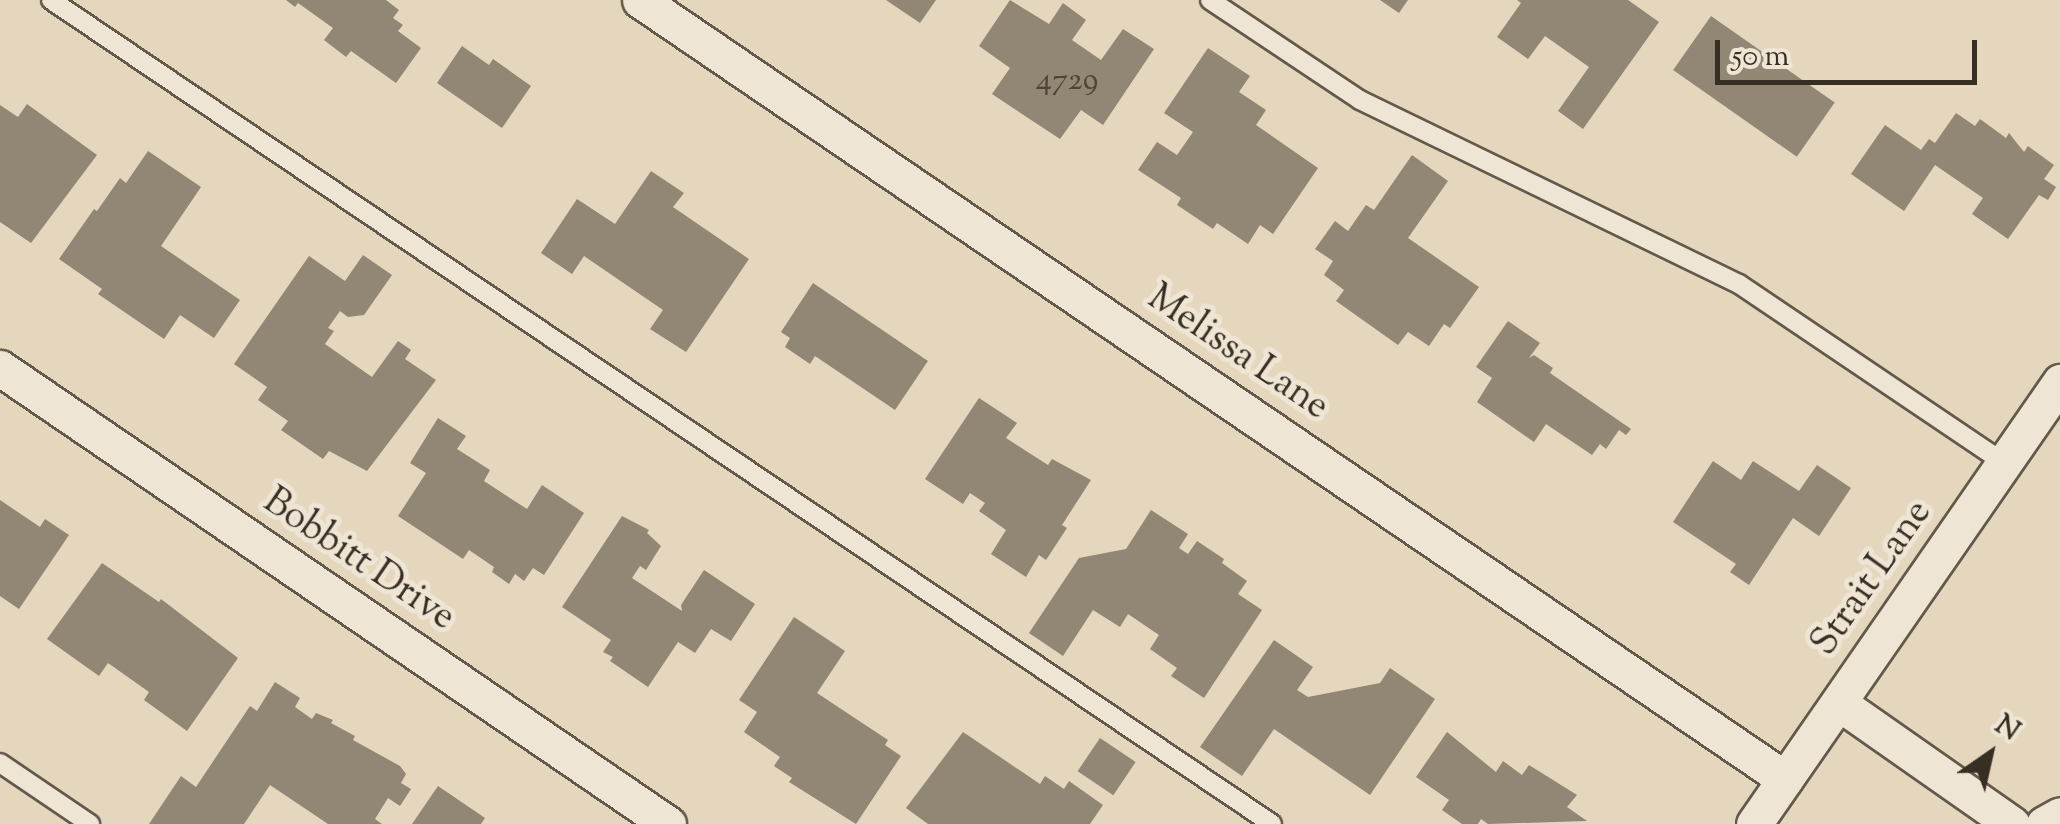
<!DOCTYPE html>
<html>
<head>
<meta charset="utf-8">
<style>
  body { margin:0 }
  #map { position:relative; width:2060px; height:824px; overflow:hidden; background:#e5d7be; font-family:"Sorts Mill Goudy",serif }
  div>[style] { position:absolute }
  .building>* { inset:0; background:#928674; transform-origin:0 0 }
  .roads { filter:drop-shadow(2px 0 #63594a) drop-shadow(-2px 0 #63594a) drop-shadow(0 2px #63594a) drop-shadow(0 -2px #63594a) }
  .service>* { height:18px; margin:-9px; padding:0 9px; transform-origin:9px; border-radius:9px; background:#eee5d5 }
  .minor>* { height:35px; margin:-17.5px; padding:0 17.5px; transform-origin:17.5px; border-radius:17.5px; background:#eee5d5 }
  span { translate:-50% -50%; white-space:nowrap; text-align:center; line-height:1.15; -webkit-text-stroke:10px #eee5d5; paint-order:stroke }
  .number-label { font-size:32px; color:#4e4538 }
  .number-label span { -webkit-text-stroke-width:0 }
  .street-label { font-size:38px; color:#382f24 }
  .north { position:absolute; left:1940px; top:704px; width:100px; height:100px; -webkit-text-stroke:8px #eee5d5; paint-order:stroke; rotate:34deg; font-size:28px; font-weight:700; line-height:40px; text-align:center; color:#382f24 }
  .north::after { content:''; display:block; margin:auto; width:35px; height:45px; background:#382f24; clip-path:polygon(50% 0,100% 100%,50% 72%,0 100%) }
  .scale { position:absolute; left:1715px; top:40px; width:262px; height:45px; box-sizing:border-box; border:5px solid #382f24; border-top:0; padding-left:12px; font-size:30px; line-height:35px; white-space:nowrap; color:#382f24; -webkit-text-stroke:8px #eee5d5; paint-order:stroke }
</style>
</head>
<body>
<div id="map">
  <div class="building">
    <i style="clip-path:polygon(286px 0,386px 0,399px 10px,393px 18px,403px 25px,398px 31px,421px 48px,396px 83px,351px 51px,346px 57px,324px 40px,333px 28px,298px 3px,295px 7px)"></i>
    <i style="clip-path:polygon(886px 0,936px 0,920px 23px)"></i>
    <i style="clip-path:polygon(1010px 0,1049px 24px,1063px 3px,1086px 20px,1072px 40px,1101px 60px,1123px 29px,1154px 49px,1103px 125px,1081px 110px,1060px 139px,992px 94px,1010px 68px,979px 46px)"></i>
    <i style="clip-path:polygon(1380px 0,1408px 0,1399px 13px)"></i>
    <i style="clip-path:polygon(1517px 0,1628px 0,1659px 22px,1583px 129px,1558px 111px,1589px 67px,1545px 36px,1528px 59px,1497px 37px,1521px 3px)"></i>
    <i style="left:1711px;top:16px;width:151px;height:66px;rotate:35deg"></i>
    <i style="clip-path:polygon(462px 46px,489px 65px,493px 59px,531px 86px,502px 128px,437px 83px)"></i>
    <i style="clip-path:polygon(1208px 48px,1250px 76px,1239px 92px,1266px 110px,1256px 125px,1318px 168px,1273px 234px,1260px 225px,1248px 244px,1217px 223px,1213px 229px,1177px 205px,1181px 198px,1138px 170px,1157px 142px,1177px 155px,1193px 132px,1164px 113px)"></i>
    <i style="clip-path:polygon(27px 104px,97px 155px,31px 243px,0 222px,0 105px,18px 117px)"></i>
    <i style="clip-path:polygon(1956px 113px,1975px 126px,1980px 119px,2006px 138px,2009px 133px,2024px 152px,2028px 146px,2054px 165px,2044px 179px,2056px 187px,2048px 200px,2039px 195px,2008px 239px,1972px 214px,1983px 198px,1935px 165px,1904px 211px,1851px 174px,1885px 125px,1921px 150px,1929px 139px,1935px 143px)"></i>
    <i style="clip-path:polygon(148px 151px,201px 187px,161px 246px,240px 300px,214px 338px,180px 315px,164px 339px,98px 294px,102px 289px,59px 259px,94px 209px,97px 211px,120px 178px,126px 183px)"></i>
    <i style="clip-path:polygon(1412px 155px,1448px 181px,1408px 238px,1479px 287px,1450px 328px,1444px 324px,1429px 346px,1408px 332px,1398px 345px,1336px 301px,1344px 290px,1324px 275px,1333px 261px,1315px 249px,1335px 221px,1348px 231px,1366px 205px,1374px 210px)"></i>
    <i style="clip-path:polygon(651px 171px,684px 193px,673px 207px,749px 259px,686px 352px,650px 329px,663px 310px,584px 256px,572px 274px,541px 253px,577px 199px,615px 224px)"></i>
    <i style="clip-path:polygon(363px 255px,392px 275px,364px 315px,348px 317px,340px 311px,328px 328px,334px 331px,325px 344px,372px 377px,398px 341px,411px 350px,405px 359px,436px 380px,367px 471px,329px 451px,323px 459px,281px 430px,288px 421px,258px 400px,267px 387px,234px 364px,309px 256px,345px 281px)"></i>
    <i style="clip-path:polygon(813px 283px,928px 361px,895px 410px,815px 356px,810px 364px,785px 347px,790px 338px,781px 332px)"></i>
    <i style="clip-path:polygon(1508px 321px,1540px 343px,1529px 358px,1534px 355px,1553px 368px,1550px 373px,1631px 429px,1626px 435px,1619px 430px,1606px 449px,1600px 444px,1592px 455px,1546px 424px,1534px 442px,1477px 402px,1492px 378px,1476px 367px)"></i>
    <i style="clip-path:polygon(979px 398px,1017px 423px,1006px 438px,1048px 465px,1052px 459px,1091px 480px,1062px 525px,1067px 528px,1046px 560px,1039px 555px,1026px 577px,991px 554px,1006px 530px,979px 511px,985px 503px,970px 493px,963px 504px,925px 479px)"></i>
    <i style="clip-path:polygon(438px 418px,466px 436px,457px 449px,490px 470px,484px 481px,527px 509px,542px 485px,584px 513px,544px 575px,533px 568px,524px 581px,515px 574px,509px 584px,492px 572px,494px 567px,469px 550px,463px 559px,398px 516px,426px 473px,410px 463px)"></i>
    <i style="clip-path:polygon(1713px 461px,1741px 480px,1753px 461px,1799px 491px,1817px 465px,1851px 488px,1819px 536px,1793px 518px,1749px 585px,1730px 572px,1736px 564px,1673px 522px)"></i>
    <i style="clip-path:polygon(0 500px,40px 527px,45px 519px,69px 535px,19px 609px,0 596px)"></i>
    <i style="clip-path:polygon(1151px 510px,1188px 534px,1179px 548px,1188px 554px,1197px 541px,1224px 559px,1222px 563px,1247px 581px,1238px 594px,1262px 610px,1204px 698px,1171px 676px,1177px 668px,1150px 649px,1159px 635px,1128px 614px,1120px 627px,1093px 610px,1063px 656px,1029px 633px,1079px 558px,1126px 549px)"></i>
    <i style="clip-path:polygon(622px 516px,649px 530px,647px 533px,661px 546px,646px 570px,640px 566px,632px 578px,682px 611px,681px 605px,704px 570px,755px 604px,731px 641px,711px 629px,695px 653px,678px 642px,648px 687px,610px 661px,613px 657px,603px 652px,611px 640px,562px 607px)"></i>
    <i style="clip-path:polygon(102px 563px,159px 602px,161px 599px,238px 658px,187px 731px,144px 700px,149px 692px,108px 663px,99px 676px,47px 639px)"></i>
    <i style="clip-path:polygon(794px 617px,845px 651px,817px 693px,888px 740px,885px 745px,901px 756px,856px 824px,789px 782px,792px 778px,774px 766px,780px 757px,744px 732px,757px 712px,739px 700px)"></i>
    <i style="clip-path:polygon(1274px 640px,1313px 667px,1297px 690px,1308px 697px,1380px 683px,1390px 668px,1435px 699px,1370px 795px,1274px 729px,1242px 776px,1200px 747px)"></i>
    <i style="clip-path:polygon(275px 682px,300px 698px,295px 707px,312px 719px,316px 713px,333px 720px,331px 723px,355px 736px,353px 740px,400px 766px,406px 774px,401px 783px,411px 789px,400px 806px,388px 798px,375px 819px,382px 824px,328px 824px,270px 785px,244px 824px,149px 824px,181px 776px,196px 787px,250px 706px,257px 711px)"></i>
    <i style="clip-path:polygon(963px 732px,1040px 784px,1045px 776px,1064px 789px,1069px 781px,1103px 805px,1090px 824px,928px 824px,906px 808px)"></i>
    <i style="clip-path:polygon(1447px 732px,1496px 772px,1503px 761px,1522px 775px,1529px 765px,1577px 795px,1567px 807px,1587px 821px,1488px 824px,1481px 819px,1478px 824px,1462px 824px,1442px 810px,1449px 800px,1416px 777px)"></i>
    <i style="left:1100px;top:738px;width:43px;height:40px;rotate:34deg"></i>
    <i style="clip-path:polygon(438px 786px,485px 818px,481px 824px,412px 824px)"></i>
  </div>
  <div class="roads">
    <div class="service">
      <i style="left:51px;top:0;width:1473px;rotate:34.01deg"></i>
      <i style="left:1210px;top:0;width:180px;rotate:33.7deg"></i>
      <i style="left:1360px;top:100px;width:421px;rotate:25.9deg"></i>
      <i style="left:1739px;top:284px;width:320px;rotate:34deg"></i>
      <i style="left:0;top:763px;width:109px;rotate:34.1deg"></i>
    </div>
    <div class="minor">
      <i style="left:640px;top:0;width:1385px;rotate:34.23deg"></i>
      <i style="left:0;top:368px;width:809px;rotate:34.32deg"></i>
      <i style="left:1839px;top:703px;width:211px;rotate:35deg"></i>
      <i style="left:1754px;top:824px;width:538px;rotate:-55.3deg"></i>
      <i style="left:2044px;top:824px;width:18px;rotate:-29deg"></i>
    </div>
  </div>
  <div class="number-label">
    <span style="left:1067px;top:81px">4729</span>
  </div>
  <div class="street-label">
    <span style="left:1237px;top:354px;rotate:34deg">Melissa Lane</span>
    <span style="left:358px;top:561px;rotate:34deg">Bobbitt Drive</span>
    <span style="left:1873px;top:579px;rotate:-55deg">Strait Lane</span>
  </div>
  <div class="north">N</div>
  <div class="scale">50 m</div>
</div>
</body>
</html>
